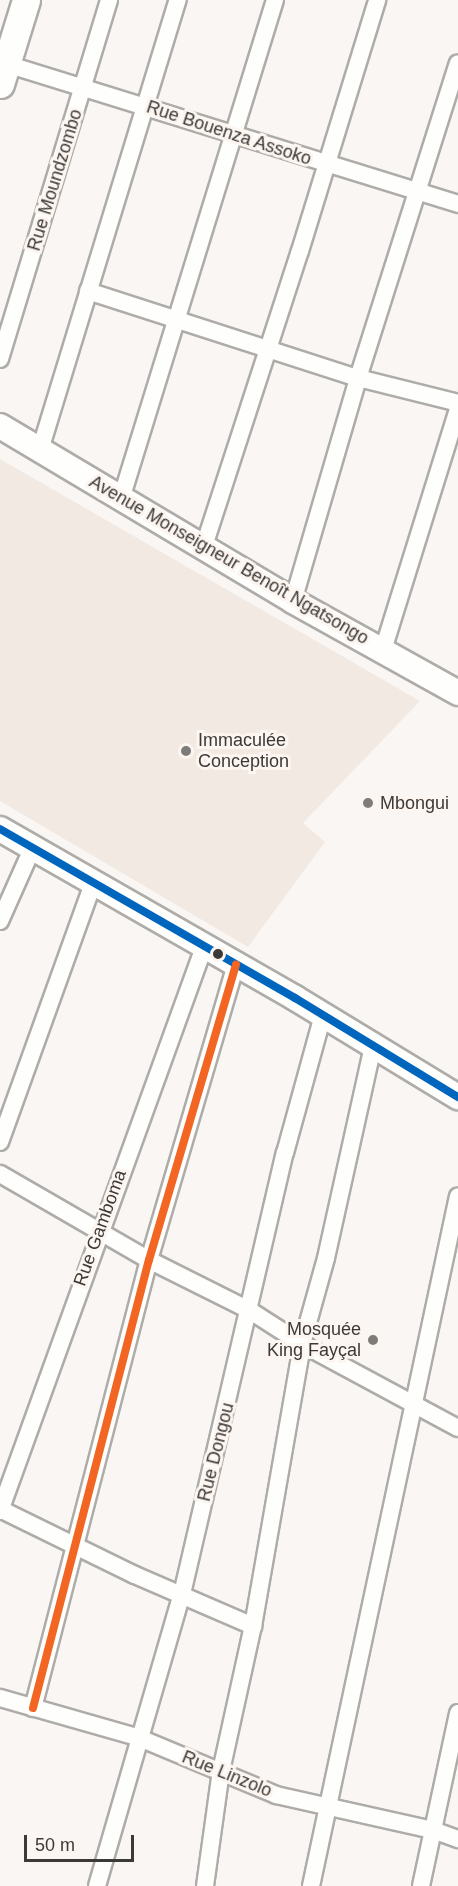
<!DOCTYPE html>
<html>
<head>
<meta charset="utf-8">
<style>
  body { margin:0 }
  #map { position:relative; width:458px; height:1886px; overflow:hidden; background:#f9f6f3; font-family:Arial,sans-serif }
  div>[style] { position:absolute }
  .built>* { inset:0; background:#f1e9e2 }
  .roads { filter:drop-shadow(2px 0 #aeaca9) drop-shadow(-2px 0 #aeaca9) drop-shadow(0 2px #aeaca9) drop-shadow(0 -2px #aeaca9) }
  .street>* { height:16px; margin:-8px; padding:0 8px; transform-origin:8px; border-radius:8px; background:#fefefd }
  .secondary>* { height:24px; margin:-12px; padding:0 12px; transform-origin:12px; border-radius:12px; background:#fefefd }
  .primary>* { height:27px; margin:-13.5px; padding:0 13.5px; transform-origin:13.5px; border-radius:13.5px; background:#fefefd }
  .bus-1>* { height:8px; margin:-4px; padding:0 4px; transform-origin:4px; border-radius:4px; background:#0065bd }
  .bus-2>* { height:8px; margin:-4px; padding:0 4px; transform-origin:4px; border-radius:4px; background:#f26522 }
  .dots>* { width:16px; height:16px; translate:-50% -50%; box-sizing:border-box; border:3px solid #fcf5f0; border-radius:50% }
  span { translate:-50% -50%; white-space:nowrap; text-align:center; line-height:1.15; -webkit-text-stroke:6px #fcf5f0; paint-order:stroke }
  .street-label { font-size:18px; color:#3c3a38 }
  .poi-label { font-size:18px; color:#3c3a38 }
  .left { translate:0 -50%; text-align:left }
  .right { translate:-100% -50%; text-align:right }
  .scale { position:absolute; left:24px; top:1835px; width:110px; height:27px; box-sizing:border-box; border:3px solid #3c3a38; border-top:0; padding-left:8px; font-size:18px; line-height:21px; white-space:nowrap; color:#3c3a38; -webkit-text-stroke:4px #fcf5f0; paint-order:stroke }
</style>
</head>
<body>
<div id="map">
  <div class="built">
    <i style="clip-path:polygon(0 459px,420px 701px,303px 823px,325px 842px,248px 947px,0 801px)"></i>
  </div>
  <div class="roads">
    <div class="street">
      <i style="left:0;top:62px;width:480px;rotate:17.2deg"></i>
      <i style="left:88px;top:291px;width:284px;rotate:17.9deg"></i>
      <i style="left:358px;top:378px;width:103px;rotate:14deg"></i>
      <i style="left:0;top:359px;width:375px;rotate:-73.1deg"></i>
      <i style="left:40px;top:450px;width:471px;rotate:-73deg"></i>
      <i style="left:121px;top:499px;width:522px;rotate:-72.85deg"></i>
      <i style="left:204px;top:546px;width:310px;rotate:-72deg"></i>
      <i style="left:300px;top:251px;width:263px;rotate:-72.9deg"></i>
      <i style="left:293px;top:601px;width:232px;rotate:-73.7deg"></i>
      <i style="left:358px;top:378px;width:330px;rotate:-72.4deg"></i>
      <i style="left:383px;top:650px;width:252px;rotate:-72.7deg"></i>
      <i style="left:0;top:921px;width:79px;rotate:-66deg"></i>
      <i style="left:0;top:1142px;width:275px;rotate:-70.2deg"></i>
      <i style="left:0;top:1174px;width:172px;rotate:30deg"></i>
      <i style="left:149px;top:1260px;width:112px;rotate:26.6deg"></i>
      <i style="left:249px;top:1310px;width:63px;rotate:32.7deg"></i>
      <i style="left:302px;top:1344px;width:177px;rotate:28.3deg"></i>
      <i style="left:0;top:1509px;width:150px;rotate:26.1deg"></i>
      <i style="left:135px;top:1575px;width:129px;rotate:23.4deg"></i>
      <i style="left:0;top:1511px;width:600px;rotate:-70.11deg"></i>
      <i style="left:0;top:1698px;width:142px;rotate:15.9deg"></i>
      <i style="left:137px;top:1737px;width:151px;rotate:22.6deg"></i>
      <i style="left:276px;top:1795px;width:161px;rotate:12.6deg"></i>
      <i style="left:433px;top:1830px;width:27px;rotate:20deg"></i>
      <i style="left:33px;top:1708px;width:463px;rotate:-75.5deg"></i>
      <i style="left:149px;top:1260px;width:308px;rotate:-73.6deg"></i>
      <i style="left:97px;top:1886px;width:304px;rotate:-73.8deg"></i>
      <i style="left:182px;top:1594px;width:453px;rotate:-76.9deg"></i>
      <i style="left:285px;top:1153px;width:143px;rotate:-74.6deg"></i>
      <i style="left:205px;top:1886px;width:116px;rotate:-82.1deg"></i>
      <i style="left:221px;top:1771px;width:148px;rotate:-77.6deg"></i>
      <i style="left:253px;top:1626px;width:286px;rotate:-80.1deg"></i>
      <i style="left:302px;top:1344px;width:89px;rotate:-74.4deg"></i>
      <i style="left:326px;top:1258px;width:217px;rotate:-77.5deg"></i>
      <i style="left:311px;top:1886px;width:705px;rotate:-77.97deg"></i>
      <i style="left:421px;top:1886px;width:177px;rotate:-77.9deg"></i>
    </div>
    <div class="secondary">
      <i style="left:0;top:426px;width:341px;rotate:30.8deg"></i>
      <i style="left:293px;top:601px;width:189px;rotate:29.1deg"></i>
      <i style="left:0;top:829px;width:340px;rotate:29.8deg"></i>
      <i style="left:295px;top:998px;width:191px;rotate:31.3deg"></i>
    </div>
    <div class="primary">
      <i style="left:0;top:84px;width:88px;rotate:-72.8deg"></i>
    </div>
  </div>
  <div class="bus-1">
    <i style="left:0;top:829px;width:340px;rotate:29.8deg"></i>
    <i style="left:295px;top:998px;width:191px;rotate:31.3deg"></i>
  </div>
  <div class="bus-2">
    <i style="left:33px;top:1708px;width:463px;rotate:-75.5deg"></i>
    <i style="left:149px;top:1260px;width:308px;rotate:-73.6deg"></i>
  </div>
  <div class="dots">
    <i style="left:186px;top:751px;background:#7e7c79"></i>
    <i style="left:368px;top:803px;background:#7e7c79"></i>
    <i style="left:218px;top:954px;background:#3c3a38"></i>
    <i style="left:373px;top:1340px;background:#7e7c79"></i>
  </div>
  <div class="street-label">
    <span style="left:229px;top:133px;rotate:18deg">Rue Bouenza Assoko</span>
    <span style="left:55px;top:180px;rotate:-73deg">Rue Moundzombo</span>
    <span style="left:229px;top:560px;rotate:30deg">Avenue Monseigneur Benoît Ngatsongo</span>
    <span style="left:100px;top:1228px;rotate:-70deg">Rue Gamboma</span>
    <span style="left:216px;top:1452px;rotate:-76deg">Rue Dongou</span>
    <span style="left:227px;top:1774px;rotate:22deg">Rue Linzolo</span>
  </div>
  <div class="poi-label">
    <span class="left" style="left:198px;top:751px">Immaculée<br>Conception</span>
    <span class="left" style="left:380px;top:803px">Mbongui</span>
    <span class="right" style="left:361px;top:1340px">Mosquée<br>King Fayçal</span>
  </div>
  <div class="scale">50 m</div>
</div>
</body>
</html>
